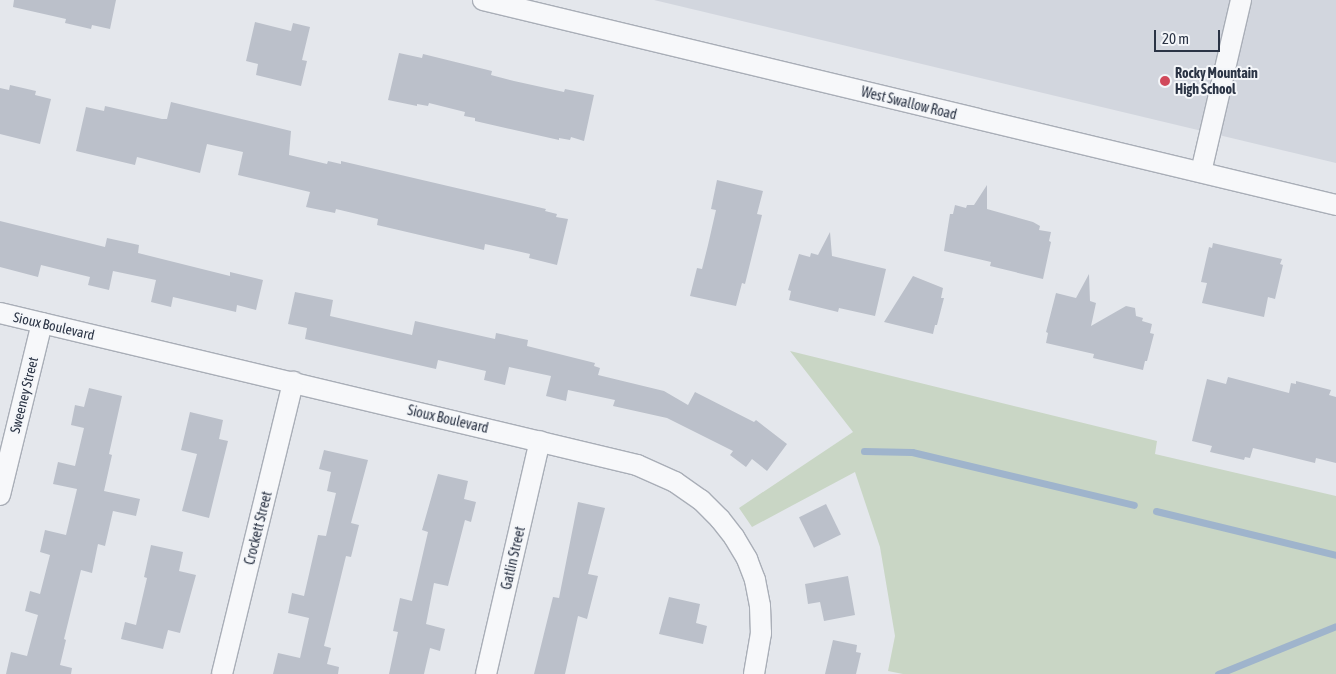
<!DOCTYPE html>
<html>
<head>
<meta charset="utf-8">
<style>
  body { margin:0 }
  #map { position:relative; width:1336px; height:674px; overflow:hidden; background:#e4e7ec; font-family:"Asap Condensed",sans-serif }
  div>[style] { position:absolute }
  .built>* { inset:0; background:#d2d6de }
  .green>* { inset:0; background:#c9d6c5 }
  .stream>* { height:7px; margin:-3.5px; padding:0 3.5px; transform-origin:3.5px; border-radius:3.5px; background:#9fb4cc }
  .building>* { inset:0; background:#bbc0ca; transform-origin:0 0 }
  .roads { filter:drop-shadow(1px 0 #a9aeb7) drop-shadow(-1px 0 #a9aeb7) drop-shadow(0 1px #a9aeb7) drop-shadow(0 -1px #a9aeb7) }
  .minor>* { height:20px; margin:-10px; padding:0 10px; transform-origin:10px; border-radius:10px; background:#f7f8fa }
  .dots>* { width:14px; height:14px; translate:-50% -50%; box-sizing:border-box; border:2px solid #f4f6f9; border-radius:50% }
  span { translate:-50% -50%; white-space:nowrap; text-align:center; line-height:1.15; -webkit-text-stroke:4px #f4f6f9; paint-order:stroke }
  .poi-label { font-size:14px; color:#2b3445; font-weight:700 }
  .left { translate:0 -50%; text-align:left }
  .street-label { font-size:14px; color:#2b3445 }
  .scale { position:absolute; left:1154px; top:30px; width:66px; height:22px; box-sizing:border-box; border:2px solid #2b3445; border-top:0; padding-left:6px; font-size:15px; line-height:18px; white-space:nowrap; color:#2b3445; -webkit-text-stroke:4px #f4f6f9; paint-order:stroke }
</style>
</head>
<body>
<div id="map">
  <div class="built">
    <i style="clip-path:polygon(654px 0,1336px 0,1336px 163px)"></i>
  </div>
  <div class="green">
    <i style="clip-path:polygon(790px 351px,1157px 441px,1155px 454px,1336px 496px,1336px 674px,903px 674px,888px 671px,895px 636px,880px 547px,855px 472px,752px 527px,739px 508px,853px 432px)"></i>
  </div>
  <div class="stream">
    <i style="left:864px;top:451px;width:48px;rotate:1.2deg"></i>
    <i style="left:912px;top:452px;width:228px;rotate:13.4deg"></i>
    <i style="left:1156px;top:511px;width:185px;rotate:13.7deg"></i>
    <i style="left:1218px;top:674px;width:127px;rotate:-22.1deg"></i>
  </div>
  <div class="building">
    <i style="clip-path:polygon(14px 0,116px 0,110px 29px,92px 25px,91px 29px,65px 23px,66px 19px,13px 7px)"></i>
    <i style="clip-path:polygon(255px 22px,291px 31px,293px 23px,310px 27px,302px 60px,307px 61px,301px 86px,256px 75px,258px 64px,246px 61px)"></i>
    <i style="clip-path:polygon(399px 53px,422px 58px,423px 54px,492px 71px,491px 75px,514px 81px,564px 92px,565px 89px,594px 95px,584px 141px,571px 137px,570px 140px,559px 138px,559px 140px,475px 121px,475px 118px,464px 116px,465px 112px,429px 103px,428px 106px,417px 104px,417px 106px,388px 100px)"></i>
    <i style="clip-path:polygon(10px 85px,36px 91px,35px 95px,51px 99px,40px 144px,0 134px,0 88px,9px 90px)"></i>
    <i style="clip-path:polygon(171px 102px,291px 131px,289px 155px,327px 164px,328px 161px,341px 164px,341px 161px,546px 209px,545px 211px,557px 214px,556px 217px,568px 219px,557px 265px,529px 258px,530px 254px,485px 244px,484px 250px,377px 225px,378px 219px,336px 209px,335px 213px,306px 207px,310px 192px,238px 175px,243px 152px,207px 144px,200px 173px,137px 157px,135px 165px,76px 151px,86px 107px,104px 111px,105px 106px,162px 119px,167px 119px)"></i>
    <i style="clip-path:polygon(717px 180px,763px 191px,757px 214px,762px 215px,745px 284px,742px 283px,736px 306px,690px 296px,697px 268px,702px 269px,708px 245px,716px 210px,711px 209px)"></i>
    <i style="clip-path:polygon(987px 185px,987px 209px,1033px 222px,1040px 226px,1039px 230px,1051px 232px,1049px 241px,1051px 242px,1043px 279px,990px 266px,991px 262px,944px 251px,950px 214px,953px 214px,955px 205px,966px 208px,967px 205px,974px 205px)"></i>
    <i style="clip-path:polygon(0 221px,105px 247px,107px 238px,139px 245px,138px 253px,230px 276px,230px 272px,263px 280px,256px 310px,237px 305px,236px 312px,173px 297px,171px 307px,151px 302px,156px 280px,113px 271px,109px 290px,88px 285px,90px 277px,41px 265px,38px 277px,0 267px)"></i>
    <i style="clip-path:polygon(830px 232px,832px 256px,886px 269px,875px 316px,839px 308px,838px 312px,789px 300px,791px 291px,788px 290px,799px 254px,810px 257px,811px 253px,818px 255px)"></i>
    <i style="clip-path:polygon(1213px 243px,1282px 259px,1280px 264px,1283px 265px,1275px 299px,1268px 297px,1264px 317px,1202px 303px,1207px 283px,1201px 282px,1209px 247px,1212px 248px)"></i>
    <i style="clip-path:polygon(1089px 274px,1090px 301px,1096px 303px,1091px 326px,1126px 306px,1135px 308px,1136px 316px,1143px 318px,1142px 321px,1152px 324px,1150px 333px,1154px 334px,1147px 361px,1145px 361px,1143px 370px,1093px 358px,1094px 354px,1046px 343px,1048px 333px,1046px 332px,1056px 293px,1076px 298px)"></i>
    <i style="clip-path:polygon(913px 276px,943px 288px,941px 298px,944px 298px,937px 325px,935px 325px,933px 334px,884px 322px)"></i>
    <i style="clip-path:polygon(295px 292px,333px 300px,330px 316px,412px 335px,415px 321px,495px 339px,496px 333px,528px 340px,527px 346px,595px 363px,594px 366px,600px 368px,598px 375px,664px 391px,688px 405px,695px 392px,754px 422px,756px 420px,787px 444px,767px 471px,752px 459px,746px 467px,730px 455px,733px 451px,667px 418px,613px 406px,615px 400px,568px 390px,566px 401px,546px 396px,551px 376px,509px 367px,505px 385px,484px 380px,486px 371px,438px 360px,436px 369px,305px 339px,307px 328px,288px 324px)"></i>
    <i style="clip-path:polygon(1228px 377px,1289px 393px,1291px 383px,1296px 384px,1296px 381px,1331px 390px,1329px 395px,1336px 397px,1336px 463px,1316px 458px,1315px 463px,1253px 448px,1250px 458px,1245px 457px,1244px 460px,1210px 452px,1212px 446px,1192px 441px,1207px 379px,1226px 384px)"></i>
    <i style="clip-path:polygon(89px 388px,122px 396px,109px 454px,112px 455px,104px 491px,140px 499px,136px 516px,113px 511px,105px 546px,98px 544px,92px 573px,81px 570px,64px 639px,66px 640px,60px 665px,72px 668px,71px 674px,6px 674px,11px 652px,27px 656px,38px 615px,25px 611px,30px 591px,40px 594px,50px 555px,40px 552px,45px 530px,66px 535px,77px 489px,53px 484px,58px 462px,75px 466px,84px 428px,71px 425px,75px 405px,84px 407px)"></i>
    <i style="clip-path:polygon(190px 412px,223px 420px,219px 439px,228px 441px,209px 518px,182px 511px,197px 454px,181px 450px)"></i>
    <i style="clip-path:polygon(324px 450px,368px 460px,351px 523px,359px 525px,351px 557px,346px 556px,324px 646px,331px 648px,327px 664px,339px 667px,338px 674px,273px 674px,278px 653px,300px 658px,309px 618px,288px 613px,292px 593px,304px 596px,318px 535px,326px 536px,336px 493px,327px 491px,331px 472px,319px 469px)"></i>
    <i style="clip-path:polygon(438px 474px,468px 481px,464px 499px,476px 502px,471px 522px,465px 520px,448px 586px,434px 583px,426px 624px,445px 629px,440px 651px,430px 648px,424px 674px,389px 674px,398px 632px,393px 631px,400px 598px,412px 601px,428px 532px,422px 530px)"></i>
    <i style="clip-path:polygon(578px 502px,605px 508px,588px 574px,598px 576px,587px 619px,578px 616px,565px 674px,534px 674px,553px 597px,559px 598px)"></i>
    <i style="left:826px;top:504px;width:34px;height:30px;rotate:64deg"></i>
    <i style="clip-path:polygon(151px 545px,183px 552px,179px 571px,196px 575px,180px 633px,168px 630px,163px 649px,121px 639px,125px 622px,136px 625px,147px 578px,144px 577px)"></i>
    <i style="clip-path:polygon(848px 576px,855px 615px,824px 621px,820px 602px,808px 604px,805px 584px)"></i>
    <i style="clip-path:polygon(669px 597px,700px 604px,696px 623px,707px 626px,703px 644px,659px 634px)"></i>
    <i style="clip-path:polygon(833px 640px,857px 645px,856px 652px,861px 653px,856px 674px,825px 674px)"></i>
  </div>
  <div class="roads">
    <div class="minor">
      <i style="left:483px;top:0;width:877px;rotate:13.51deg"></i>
      <i style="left:1201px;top:172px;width:177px;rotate:-76.9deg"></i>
      <i style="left:0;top:313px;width:655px;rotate:13.42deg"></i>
      <i style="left:637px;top:465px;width:42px;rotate:24.1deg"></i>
      <i style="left:675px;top:482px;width:32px;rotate:35deg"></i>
      <i style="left:701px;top:500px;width:27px;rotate:45deg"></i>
      <i style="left:720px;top:519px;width:23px;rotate:52deg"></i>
      <i style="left:734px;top:537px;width:26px;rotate:59deg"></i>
      <i style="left:747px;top:559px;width:22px;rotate:69deg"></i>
      <i style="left:755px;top:580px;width:26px;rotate:79deg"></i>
      <i style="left:760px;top:606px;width:27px;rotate:88deg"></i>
      <i style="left:761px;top:633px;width:42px;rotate:99.7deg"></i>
      <i style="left:0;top:495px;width:177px;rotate:-76.3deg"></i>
      <i style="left:222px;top:674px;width:301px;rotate:-76.3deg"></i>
      <i style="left:486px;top:674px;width:239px;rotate:-77deg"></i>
    </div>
  </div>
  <div class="dots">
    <i style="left:1165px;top:81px;background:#d1495b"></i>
  </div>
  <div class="poi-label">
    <span class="left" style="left:1175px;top:81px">Rocky Mountain<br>High School</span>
  </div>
  <div class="street-label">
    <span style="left:909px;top:103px;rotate:14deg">West Swallow Road</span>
    <span style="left:54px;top:326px;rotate:13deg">Sioux Boulevard</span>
    <span style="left:24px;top:395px;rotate:-76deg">Sweeney Street</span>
    <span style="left:448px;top:419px;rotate:13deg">Sioux Boulevard</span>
    <span style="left:258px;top:528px;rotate:-76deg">Crockett Street</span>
    <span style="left:513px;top:558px;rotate:-77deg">Gatlin Street</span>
  </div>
  <div class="scale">20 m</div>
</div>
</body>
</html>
